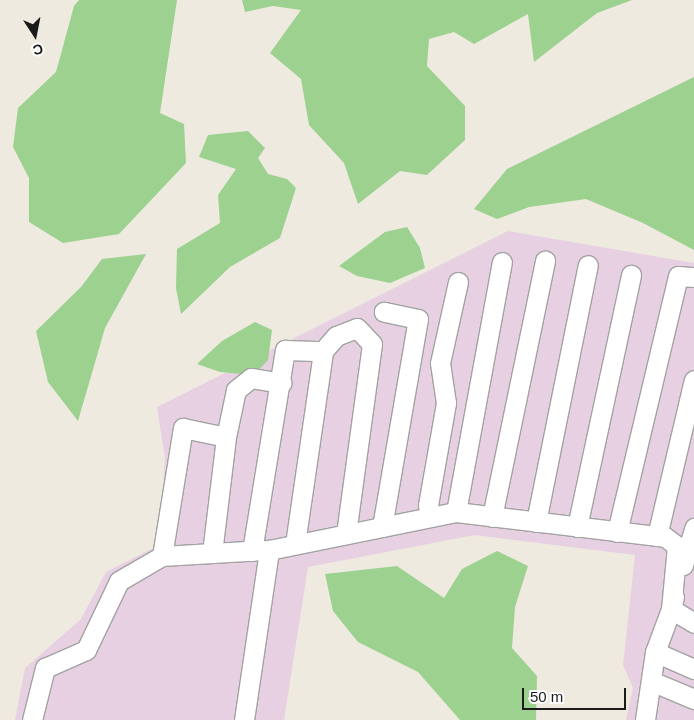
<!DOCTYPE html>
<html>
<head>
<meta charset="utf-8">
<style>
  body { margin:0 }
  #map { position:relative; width:694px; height:720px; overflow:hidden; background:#eeeadf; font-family:Helvetica,sans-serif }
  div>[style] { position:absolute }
  .industrial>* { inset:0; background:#e7d0e1 }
  .forest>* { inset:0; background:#9cd190 }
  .roads { filter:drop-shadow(1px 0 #a2a2a2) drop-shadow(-1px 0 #a2a2a2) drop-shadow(0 1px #a2a2a2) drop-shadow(0 -1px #a2a2a2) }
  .minor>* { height:19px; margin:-9.5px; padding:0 9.5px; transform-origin:9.5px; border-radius:9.5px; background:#fff }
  span { translate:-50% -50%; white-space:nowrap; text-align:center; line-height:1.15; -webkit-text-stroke:4.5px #fff; paint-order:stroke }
  .north { position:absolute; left:10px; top:10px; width:50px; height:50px; -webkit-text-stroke:4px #fff; paint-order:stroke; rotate:169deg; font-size:14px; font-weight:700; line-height:20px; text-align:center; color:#1b1b1b }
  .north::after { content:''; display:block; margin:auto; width:18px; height:22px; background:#1b1b1b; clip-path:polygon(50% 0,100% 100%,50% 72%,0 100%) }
  .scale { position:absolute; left:522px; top:688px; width:104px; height:22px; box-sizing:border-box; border:2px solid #1b1b1b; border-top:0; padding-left:6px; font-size:15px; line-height:18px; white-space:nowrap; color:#1b1b1b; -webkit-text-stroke:4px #fff; paint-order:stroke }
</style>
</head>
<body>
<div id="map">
  <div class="industrial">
    <i style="clip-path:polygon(508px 231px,694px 263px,694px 720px,626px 720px,633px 688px,623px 665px,635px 555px,475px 535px,308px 567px,284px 720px,15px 720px,25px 668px,81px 619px,106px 572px,159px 545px,165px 458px,157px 407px)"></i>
  </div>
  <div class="forest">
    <i style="clip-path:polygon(79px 0,177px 0,160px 113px,184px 124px,186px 163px,119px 234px,63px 243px,29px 222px,29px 178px,13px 147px,18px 108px,56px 72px,74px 6px)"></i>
    <i style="clip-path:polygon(242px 0,632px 0,597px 13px,534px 62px,528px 14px,474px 44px,454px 32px,429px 39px,427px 66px,465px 106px,465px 140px,427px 175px,400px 171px,358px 204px,344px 163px,309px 125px,301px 79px,270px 53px,301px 10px,273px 6px,245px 12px)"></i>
    <i style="clip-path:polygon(694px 77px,694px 250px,643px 223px,586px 199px,529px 207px,497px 219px,474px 209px,507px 169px)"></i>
    <i style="clip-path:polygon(248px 131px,265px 148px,258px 158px,268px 174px,287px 179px,296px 188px,280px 238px,230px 267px,181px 314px,176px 288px,177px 249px,220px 223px,218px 195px,236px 169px,199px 157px,208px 135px)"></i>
    <i style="clip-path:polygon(407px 227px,420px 248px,425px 268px,390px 283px,357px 276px,339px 266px,385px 232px)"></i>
    <i style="clip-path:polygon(146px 254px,105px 328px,78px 421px,48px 382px,36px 331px,81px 287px,102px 259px)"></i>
    <i style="clip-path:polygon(255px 322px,272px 330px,268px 360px,254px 375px,220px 372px,197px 364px,222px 341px)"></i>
    <i style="clip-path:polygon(497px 551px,528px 566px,515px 607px,512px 648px,537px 676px,536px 720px,460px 720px,418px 672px,358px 642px,333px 611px,325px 574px,397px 566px,444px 598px,462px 569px)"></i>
  </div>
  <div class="roads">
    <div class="minor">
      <i style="left:456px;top:512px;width:254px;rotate:-79.6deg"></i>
      <i style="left:430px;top:517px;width:12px;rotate:-99deg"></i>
      <i style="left:428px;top:505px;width:104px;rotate:-80deg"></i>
      <i style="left:446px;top:403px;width:40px;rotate:-98.5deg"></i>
      <i style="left:440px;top:363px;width:83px;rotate:-77.5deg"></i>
      <i style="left:492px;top:517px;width:262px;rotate:-78.3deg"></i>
      <i style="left:536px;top:522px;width:262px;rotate:-78.6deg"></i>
      <i style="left:382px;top:527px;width:211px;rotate:-80.2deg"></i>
      <i style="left:418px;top:319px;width:35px;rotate:-168deg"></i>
      <i style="left:577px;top:527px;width:258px;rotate:-77.9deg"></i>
      <i style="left:617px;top:532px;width:263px;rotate:-76.6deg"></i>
      <i style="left:678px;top:276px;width:16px;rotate:4deg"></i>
      <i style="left:657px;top:536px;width:160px;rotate:-76.7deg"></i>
      <i style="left:295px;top:544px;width:195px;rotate:-81.7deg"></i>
      <i style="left:252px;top:551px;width:204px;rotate:-80.7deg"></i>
      <i style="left:285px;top:350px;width:38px;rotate:2deg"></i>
      <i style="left:323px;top:351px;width:20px;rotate:-49deg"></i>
      <i style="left:336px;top:336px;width:22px;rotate:-21deg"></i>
      <i style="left:357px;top:328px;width:22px;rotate:47deg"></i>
      <i style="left:372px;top:344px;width:192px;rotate:97.8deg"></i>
      <i style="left:212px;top:553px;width:117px;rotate:-83.1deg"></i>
      <i style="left:162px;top:556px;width:101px;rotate:-3.4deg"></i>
      <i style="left:683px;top:565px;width:39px;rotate:-73deg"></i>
      <i style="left:674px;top:597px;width:12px;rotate:104deg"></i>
      <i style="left:671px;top:609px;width:27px;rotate:31deg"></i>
      <i style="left:655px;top:652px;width:43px;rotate:23.6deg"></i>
      <i style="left:651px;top:681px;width:47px;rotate:22.7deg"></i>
      <i style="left:32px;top:720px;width:54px;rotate:-76deg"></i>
      <i style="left:45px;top:668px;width:45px;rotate:-23.7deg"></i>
      <i style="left:86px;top:650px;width:76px;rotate:-64.4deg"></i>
      <i style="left:119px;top:581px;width:50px;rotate:-30.2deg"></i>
      <i style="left:162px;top:556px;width:130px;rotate:-80.7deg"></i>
      <i style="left:183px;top:428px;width:44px;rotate:11.8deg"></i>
      <i style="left:226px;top:437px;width:48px;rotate:-78deg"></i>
      <i style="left:236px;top:390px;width:19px;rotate:-39deg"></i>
      <i style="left:251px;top:378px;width:31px;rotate:9deg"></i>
      <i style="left:244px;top:720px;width:172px;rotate:-81.6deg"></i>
      <i style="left:269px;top:550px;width:191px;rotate:-11.5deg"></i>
      <i style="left:456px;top:512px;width:210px;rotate:6.8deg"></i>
      <i style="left:665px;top:537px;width:15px;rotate:37deg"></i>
      <i style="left:677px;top:546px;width:63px;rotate:95.4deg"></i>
      <i style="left:671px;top:609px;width:46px;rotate:110.4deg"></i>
      <i style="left:655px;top:652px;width:69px;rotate:98.4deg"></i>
    </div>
  </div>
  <div class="north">С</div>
  <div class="scale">50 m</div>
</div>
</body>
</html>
